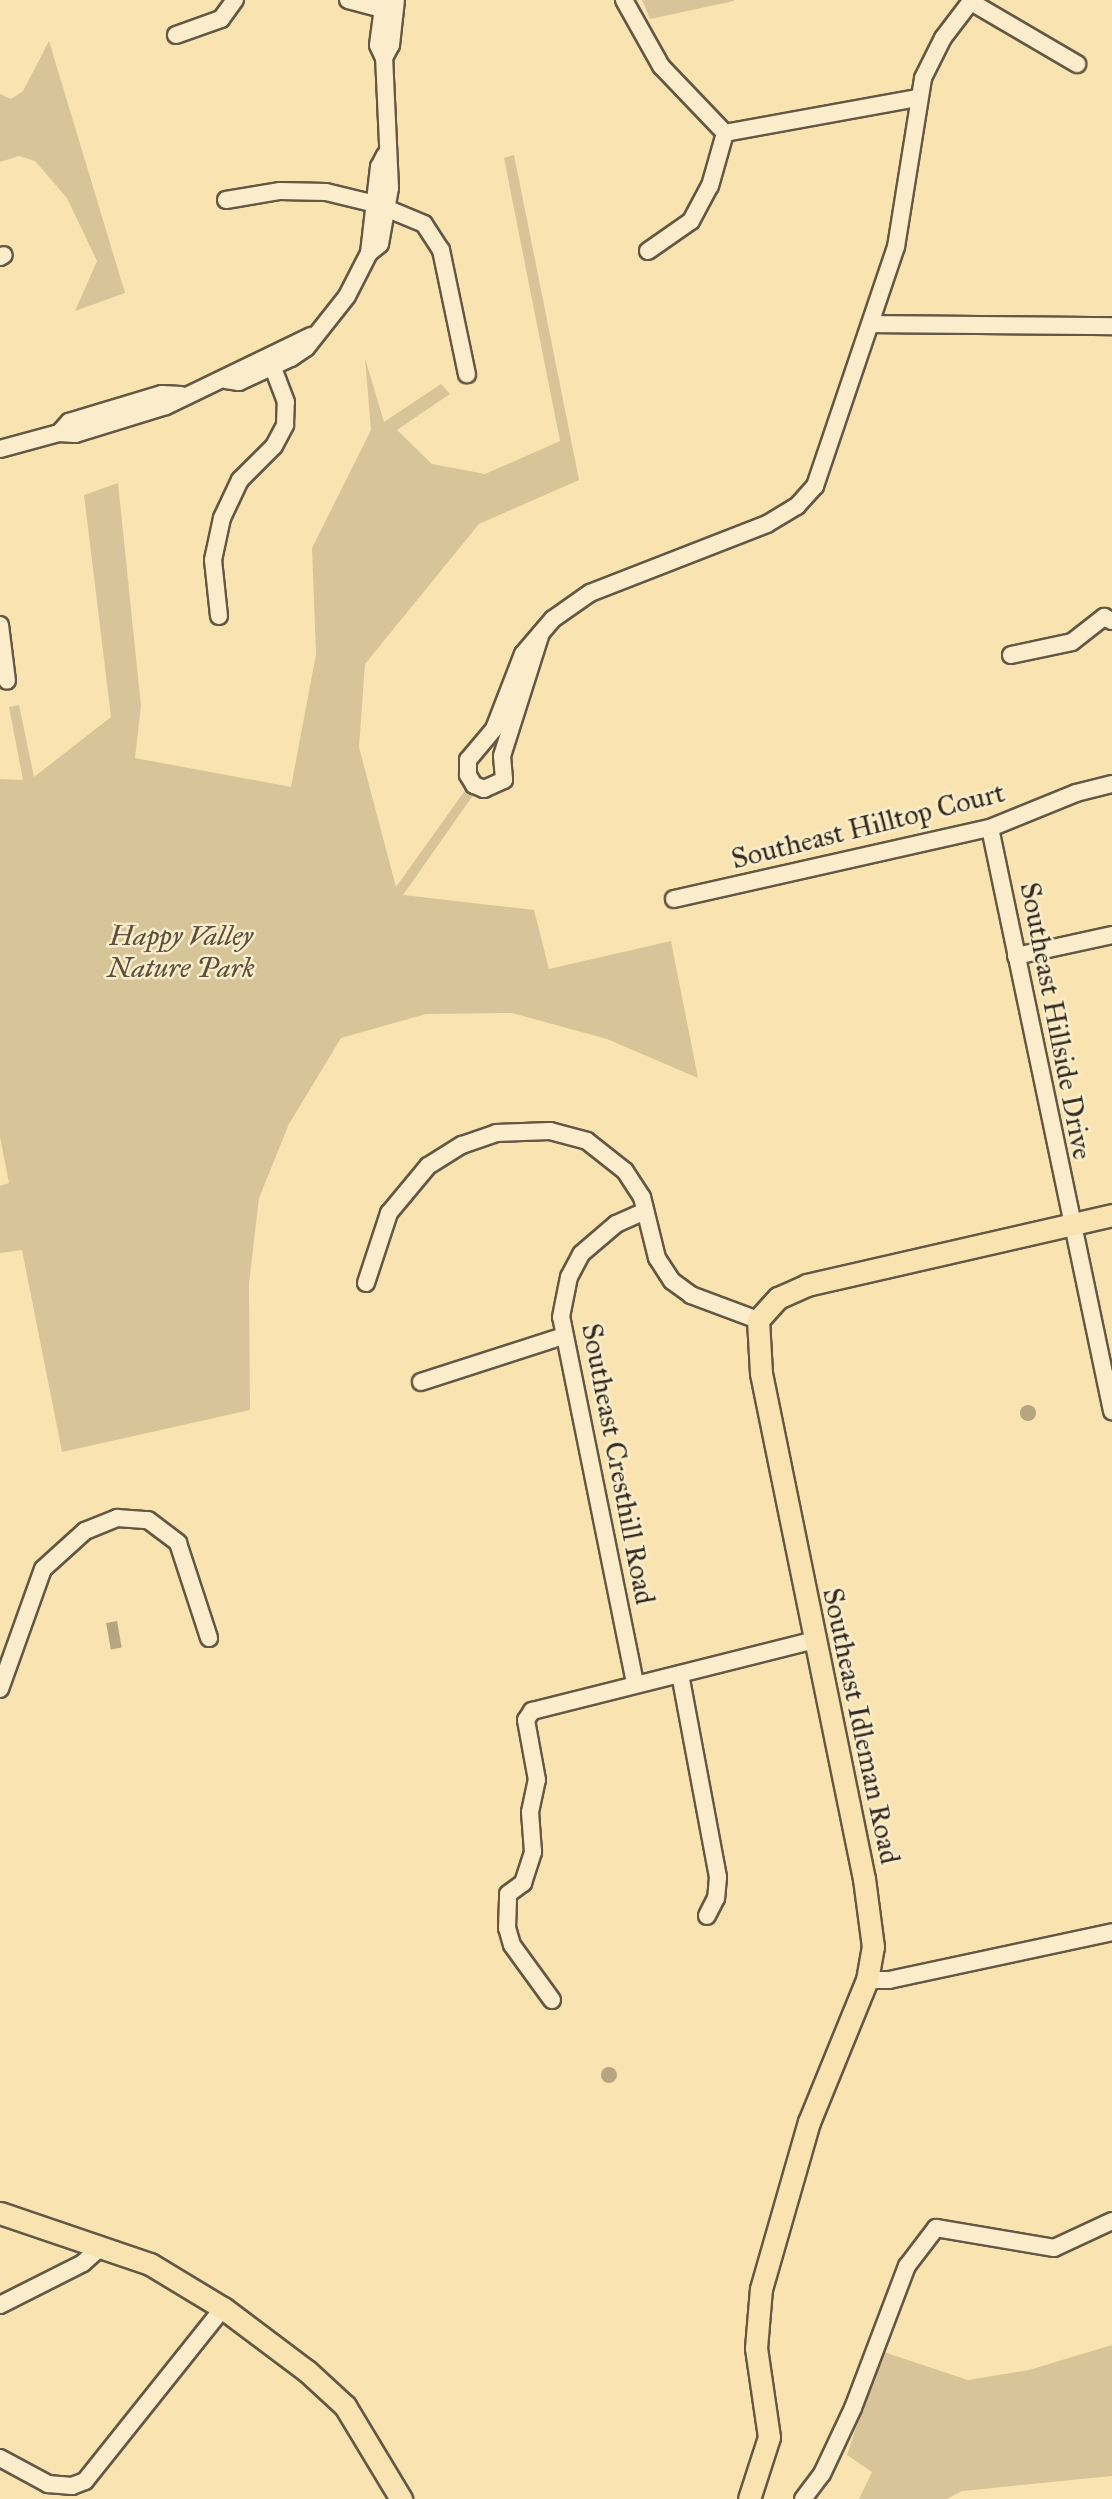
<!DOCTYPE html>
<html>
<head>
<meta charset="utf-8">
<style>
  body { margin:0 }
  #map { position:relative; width:1112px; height:2499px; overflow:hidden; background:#f9e4b1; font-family:"IM FELL Great Primer",serif }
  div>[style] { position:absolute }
  .green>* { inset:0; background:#d7c498 }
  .water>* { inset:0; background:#b5a580; transform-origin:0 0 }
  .round { border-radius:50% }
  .roads { filter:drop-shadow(2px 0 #645844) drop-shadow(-2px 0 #645844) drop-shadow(0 2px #645844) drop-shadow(0 -2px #645844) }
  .minor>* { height:16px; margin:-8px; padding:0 8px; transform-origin:8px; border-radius:8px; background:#fbedcc }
  .major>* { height:21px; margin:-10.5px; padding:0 10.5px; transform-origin:10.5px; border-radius:10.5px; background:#f9e4b1 }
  span { translate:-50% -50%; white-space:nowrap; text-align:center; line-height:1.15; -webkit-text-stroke:5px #fbedcc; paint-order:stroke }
  .street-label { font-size:28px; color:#322a20 }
  .park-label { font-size:28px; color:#5b503e; font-style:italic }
</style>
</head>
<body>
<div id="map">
  <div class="green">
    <i style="clip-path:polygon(642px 0,734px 0,734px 1px,650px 19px)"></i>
    <i style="clip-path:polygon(49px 41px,125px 293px,75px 311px,97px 261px,67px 198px,35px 161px,19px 156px,0 162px,0 94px,11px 99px,23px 91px)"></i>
    <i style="clip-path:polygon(514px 155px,579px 480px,479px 524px,365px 664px,359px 747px,396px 887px,466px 789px,474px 794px,403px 895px,534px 910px,549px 969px,671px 941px,698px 1078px,607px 1039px,512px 1013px,426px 1014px,341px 1038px,289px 1124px,259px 1198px,249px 1284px,250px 1410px,62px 1452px,22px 1250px,0 1253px,0 1186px,9px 1183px,0 1137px,0 779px,23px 780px,9px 707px,19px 705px,34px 777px,111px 717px,84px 495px,118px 483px,141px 706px,135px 758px,291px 787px,316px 654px,312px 548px,371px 430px,365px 358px,384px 422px,441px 384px,450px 394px,397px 430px,432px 464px,485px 474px,560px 441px,504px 158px)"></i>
    <i style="clip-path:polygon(1112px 2345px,1112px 2476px,962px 2491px,947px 2499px,859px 2499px,872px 2472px,847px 2455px,881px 2351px,968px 2380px,1029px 2370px)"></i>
  </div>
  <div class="water">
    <i class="round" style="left:1020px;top:1405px;width:16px;height:16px"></i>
    <i style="left:117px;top:1621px;width:27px;height:11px;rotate:80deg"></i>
    <i class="round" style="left:601px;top:2067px;width:16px;height:16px"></i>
  </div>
  <div class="roads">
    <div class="minor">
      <i style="left:348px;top:0;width:42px;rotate:15deg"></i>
      <i style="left:624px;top:0;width:76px;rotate:60.7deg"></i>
      <i style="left:661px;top:66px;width:93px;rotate:46.3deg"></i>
      <i style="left:725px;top:133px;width:195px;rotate:-10.3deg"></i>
      <i style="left:971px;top:2px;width:123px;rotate:30.3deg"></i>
      <i style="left:176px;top:35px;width:48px;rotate:-19.6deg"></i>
      <i style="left:221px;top:19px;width:24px;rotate:-54deg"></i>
      <i style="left:384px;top:58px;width:15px;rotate:-62deg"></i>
      <i style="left:391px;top:45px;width:45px;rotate:-83.7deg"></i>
      <i style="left:226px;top:200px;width:55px;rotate:-9.5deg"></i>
      <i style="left:280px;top:191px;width:46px;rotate:1.2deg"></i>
      <i style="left:326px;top:192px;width:51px;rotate:13.5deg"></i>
      <i style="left:376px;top:204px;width:52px;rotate:22.6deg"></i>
      <i style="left:424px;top:224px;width:31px;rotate:57deg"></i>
      <i style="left:441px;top:250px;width:127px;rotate:78.2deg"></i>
      <i style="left:648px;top:251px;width:52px;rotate:-34.9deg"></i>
      <i style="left:691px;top:221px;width:40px;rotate:-62deg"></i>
      <i style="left:710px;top:186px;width:55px;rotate:-74.2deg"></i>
      <i style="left:369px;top:253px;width:14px;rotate:-39deg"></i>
      <i style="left:380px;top:244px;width:57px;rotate:-79.9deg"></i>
      <i style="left:390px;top:188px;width:130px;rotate:-92.6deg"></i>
      <i style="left:384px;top:58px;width:14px;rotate:-115deg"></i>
      <i style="left:378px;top:45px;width:45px;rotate:-82.4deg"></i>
      <i style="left:0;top:257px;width:4px;rotate:-27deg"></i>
      <i style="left:872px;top:324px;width:240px;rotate:0.5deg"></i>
      <i style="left:226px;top:380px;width:13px;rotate:9deg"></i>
      <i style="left:239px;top:382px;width:57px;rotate:-24.8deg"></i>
      <i style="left:291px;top:358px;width:18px;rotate:-34deg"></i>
      <i style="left:306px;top:348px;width:66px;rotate:-51.7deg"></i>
      <i style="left:347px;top:296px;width:48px;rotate:-62.9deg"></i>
      <i style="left:369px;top:253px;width:87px;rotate:-83.4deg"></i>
      <i style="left:379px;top:167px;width:13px;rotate:-63deg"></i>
      <i style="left:59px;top:433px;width:15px;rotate:-48deg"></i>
      <i style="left:69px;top:422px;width:97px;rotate:-16.8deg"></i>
      <i style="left:162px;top:394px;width:19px;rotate:3deg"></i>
      <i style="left:0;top:449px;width:61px;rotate:-15.2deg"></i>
      <i style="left:59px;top:433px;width:16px;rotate:4deg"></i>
      <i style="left:75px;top:434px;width:95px;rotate:-17.1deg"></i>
      <i style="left:166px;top:406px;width:161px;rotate:-25.8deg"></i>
      <i style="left:219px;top:616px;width:56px;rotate:-96.1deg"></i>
      <i style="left:213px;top:560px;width:43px;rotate:-77.9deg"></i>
      <i style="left:222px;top:518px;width:42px;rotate:-64.7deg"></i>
      <i style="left:240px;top:480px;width:48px;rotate:-45deg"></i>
      <i style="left:274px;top:446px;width:24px;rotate:-62deg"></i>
      <i style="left:285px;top:425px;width:23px;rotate:-88deg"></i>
      <i style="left:286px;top:402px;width:45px;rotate:-110.9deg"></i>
      <i style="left:0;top:625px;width:56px;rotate:82.9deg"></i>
      <i style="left:541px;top:633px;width:129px;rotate:107.6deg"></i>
      <i style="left:502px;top:756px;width:24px;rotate:85deg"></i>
      <i style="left:504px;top:780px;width:22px;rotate:156deg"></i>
      <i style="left:484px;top:789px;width:11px;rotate:-158deg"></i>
      <i style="left:474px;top:785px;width:12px;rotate:-121deg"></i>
      <i style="left:468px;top:775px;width:15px;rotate:-90deg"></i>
      <i style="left:468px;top:760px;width:40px;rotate:-50deg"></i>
      <i style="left:494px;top:729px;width:80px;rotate:-68.9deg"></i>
      <i style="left:523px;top:654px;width:46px;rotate:-49.4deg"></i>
      <i style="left:553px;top:619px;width:45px;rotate:-35.1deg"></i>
      <i style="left:590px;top:593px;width:190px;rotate:-21.3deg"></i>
      <i style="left:767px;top:524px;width:35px;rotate:-31deg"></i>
      <i style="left:797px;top:506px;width:27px;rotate:-48deg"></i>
      <i style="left:815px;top:486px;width:252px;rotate:-71.3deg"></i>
      <i style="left:896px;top:247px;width:171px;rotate:-80.9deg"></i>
      <i style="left:923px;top:78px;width:45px;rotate:-63.4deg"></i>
      <i style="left:943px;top:38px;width:48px;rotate:-52.7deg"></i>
      <i style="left:1011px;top:655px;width:62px;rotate:-12deg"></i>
      <i style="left:1072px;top:642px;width:41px;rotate:-38deg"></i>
      <i style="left:1104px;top:617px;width:9px;rotate:27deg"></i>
      <i style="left:990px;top:828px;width:596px;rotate:78.18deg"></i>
      <i style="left:674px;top:899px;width:324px;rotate:-12.7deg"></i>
      <i style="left:990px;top:828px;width:93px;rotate:-22.1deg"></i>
      <i style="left:1076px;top:793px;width:37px;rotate:-14deg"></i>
      <i style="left:1016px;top:956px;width:98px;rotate:-12.3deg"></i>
      <i style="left:366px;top:1283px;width:74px;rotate:-71.8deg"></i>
      <i style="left:389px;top:1213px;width:61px;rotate:-50.3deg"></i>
      <i style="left:428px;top:1166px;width:40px;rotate:-32deg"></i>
      <i style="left:462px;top:1145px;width:36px;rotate:-19deg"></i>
      <i style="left:496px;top:1133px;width:54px;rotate:-2.1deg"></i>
      <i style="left:550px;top:1131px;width:38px;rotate:15deg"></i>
      <i style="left:587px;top:1141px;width:48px;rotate:38.3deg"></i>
      <i style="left:625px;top:1171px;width:31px;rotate:57deg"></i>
      <i style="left:642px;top:1197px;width:63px;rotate:76.2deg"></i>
      <i style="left:657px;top:1258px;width:27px;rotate:57deg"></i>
      <i style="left:672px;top:1281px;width:24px;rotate:36deg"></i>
      <i style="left:691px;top:1295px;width:72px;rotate:20.5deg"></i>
      <i style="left:421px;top:1382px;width:149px;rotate:-17.9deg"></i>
      <i style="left:680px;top:1674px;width:207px;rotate:79.4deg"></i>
      <i style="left:718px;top:1877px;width:21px;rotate:95deg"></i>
      <i style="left:716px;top:1898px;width:20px;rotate:117deg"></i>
      <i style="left:635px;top:1683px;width:373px;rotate:-101.4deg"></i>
      <i style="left:561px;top:1317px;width:41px;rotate:-78.7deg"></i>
      <i style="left:569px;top:1277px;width:26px;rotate:-62deg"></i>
      <i style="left:581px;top:1254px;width:46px;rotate:-40.6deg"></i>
      <i style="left:616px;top:1224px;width:32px;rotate:-24deg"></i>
      <i style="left:0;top:1689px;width:127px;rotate:-70.3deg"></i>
      <i style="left:43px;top:1569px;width:57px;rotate:-42.1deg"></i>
      <i style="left:85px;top:1531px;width:35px;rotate:-22deg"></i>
      <i style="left:117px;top:1518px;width:31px;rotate:4deg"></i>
      <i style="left:148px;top:1520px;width:38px;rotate:37deg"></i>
      <i style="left:178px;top:1543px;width:100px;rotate:71.9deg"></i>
      <i style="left:867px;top:1980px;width:22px"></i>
      <i style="left:889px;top:1980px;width:228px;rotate:-12.1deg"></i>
      <i style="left:552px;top:2000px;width:68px;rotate:-126deg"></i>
      <i style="left:512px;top:1945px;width:18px;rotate:-106deg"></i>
      <i style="left:507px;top:1928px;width:34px;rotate:-88deg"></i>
      <i style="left:508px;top:1894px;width:19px;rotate:-36deg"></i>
      <i style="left:523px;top:1883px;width:33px;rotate:-72deg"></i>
      <i style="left:533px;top:1852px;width:40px;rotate:-94.3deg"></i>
      <i style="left:530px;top:1812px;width:33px;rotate:-78deg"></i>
      <i style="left:537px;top:1780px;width:61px;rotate:-100.4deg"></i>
      <i style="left:526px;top:1720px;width:11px;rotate:-56deg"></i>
      <i style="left:532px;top:1711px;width:291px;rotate:-14.1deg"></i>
      <i style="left:0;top:2305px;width:93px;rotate:-26.8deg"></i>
      <i style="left:83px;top:2263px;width:24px;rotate:-42deg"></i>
      <i style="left:0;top:2458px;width:55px;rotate:28.4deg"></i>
      <i style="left:48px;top:2484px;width:24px;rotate:5deg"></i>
      <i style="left:72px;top:2486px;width:14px;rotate:-21deg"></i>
      <i style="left:85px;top:2481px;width:221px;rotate:-51.4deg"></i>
      <i style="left:803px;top:2499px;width:31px;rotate:-53deg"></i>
      <i style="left:822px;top:2474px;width:73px;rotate:-64.8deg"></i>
      <i style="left:853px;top:2408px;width:152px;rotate:-69.2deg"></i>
      <i style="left:907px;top:2266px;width:48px;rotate:-52.7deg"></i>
      <i style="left:936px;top:2228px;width:120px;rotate:9.6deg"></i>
      <i style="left:1054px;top:2248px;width:64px;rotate:-25deg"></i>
    </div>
    <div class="major">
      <i style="left:0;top:2213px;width:158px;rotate:18.8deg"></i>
      <i style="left:150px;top:2264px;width:85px;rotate:31.1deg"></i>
      <i style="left:223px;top:2308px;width:105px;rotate:36.9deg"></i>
      <i style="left:307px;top:2371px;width:52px;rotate:42.6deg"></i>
      <i style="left:345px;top:2406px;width:109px;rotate:58.9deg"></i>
      <i style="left:749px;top:2499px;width:65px;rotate:-72.1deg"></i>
      <i style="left:769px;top:2437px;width:90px;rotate:-98.3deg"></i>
      <i style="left:756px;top:2348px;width:59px;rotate:-85.2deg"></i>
      <i style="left:761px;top:2289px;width:174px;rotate:-74deg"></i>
      <i style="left:809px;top:2122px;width:153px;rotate:-67.8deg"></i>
      <i style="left:867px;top:1980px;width:34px;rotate:-80deg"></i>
      <i style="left:873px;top:1947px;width:69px;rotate:-97.5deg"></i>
      <i style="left:864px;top:1879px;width:516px;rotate:-101.51deg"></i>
      <i style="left:761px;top:1373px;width:53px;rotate:-93.2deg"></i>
      <i style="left:758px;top:1320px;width:30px;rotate:-48deg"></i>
      <i style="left:778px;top:1298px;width:32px;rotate:-24deg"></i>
      <i style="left:807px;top:1285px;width:313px;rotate:-12.9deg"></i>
    </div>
  </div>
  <div class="street-label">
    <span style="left:868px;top:826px;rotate:-14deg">Southeast Hilltop Court</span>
    <span style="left:1056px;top:1021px;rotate:79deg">Southeast Hillside Drive</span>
    <span style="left:618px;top:1464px;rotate:79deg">Southeast Cresthill Road</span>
    <span style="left:861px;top:1726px;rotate:78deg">Southeast Idleman Road</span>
  </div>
  <div class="park-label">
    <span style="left:181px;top:952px">Happy Valley<br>Nature Park</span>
  </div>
</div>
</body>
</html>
